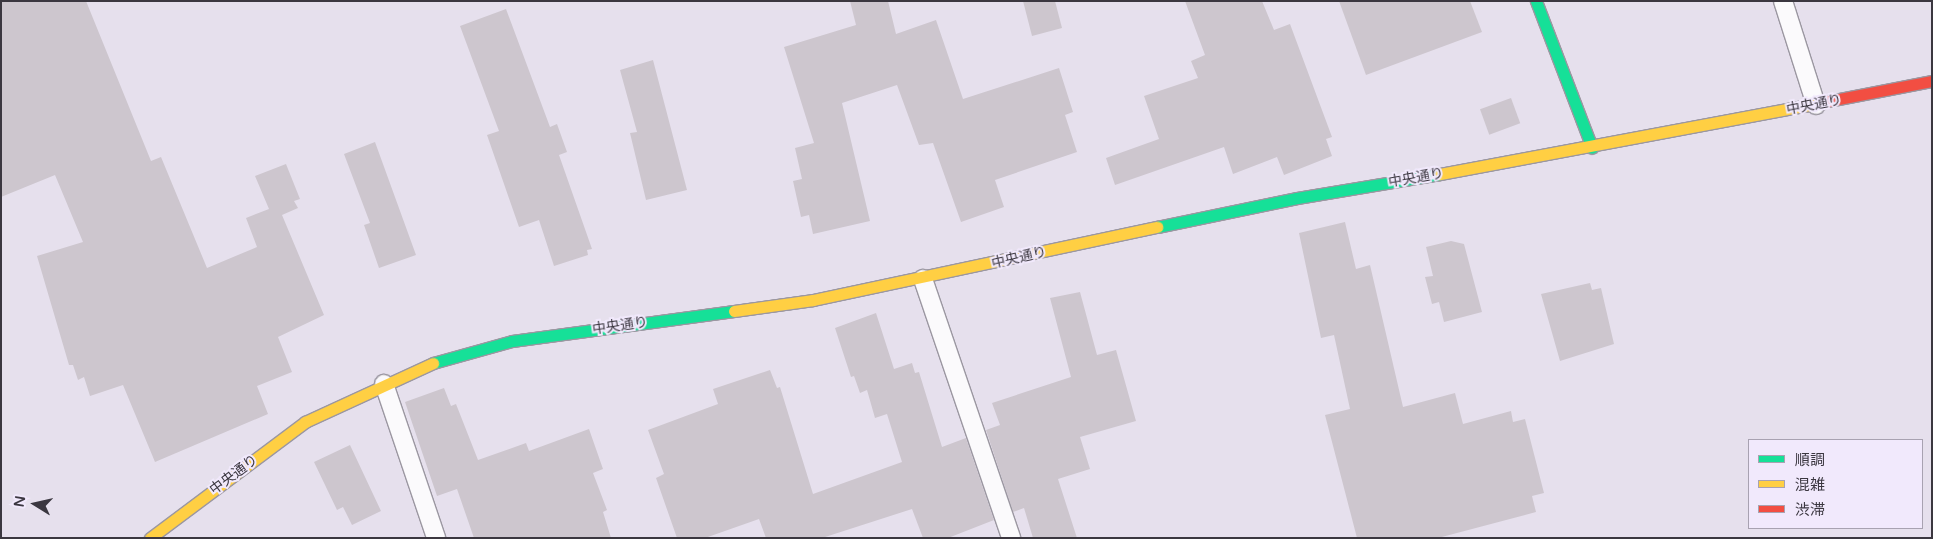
<!DOCTYPE html>
<html>
<head>
<meta charset="utf-8">
<style>
  body { margin:0 }
  #map { position:relative; width:1933px; height:539px; overflow:hidden; background:#e6e0ed; font-family:"Varela Round","Noto Sans JP",sans-serif }
  div>[style] { position:absolute }
  .building>* { inset:0; background:#cdc6ce; transform-origin:0 0 }
  .roads { filter:drop-shadow(1px 0 #9b97a1) drop-shadow(-1px 0 #9b97a1) drop-shadow(0 1px #9b97a1) drop-shadow(0 -1px #9b97a1) }
  .lane>* { height:18px; margin:-9px; padding:0 9px; transform-origin:9px; border-radius:9px; background:#fbfafc }
  .fast>* { height:11px; margin:-5.5px; padding:0 5.5px; transform-origin:5.5px; border-radius:5.5px; background:#16e098 }
  .slow>* { height:11px; margin:-5.5px; padding:0 5.5px; transform-origin:5.5px; border-radius:5.5px; background:#ffcf43 }
  .jam>* { height:11px; margin:-5.5px; padding:0 5.5px; transform-origin:5.5px; border-radius:5.5px; background:#f24e42 }
  span { translate:-50% -50%; white-space:nowrap; text-align:center; line-height:1.15; -webkit-text-stroke:4px #f1e9fc; paint-order:stroke }
  .street-label { font-size:14px; color:#3b3740 }
  .frame { position:absolute; inset:0; border:2px solid #3b3740; pointer-events:none }
  .legend { position:absolute; left:1748px; top:439px; width:175px; height:90px; box-sizing:border-box; background:#f1e9fc; border:1px solid #a8a2b1; margin:0; padding:6px 9px; list-style:none; font-size:15px; color:#3b3740 }
  .legend li { display:flex; align-items:center; gap:10px; height:25px }
  .legend b { width:25px; border:1px solid #a8a2b1 }
  .north { position:absolute; left:10px; top:479px; width:50px; height:50px; -webkit-text-stroke:4px #f1e9fc; paint-order:stroke; rotate:280deg; font-size:14px; font-weight:700; line-height:20px; text-align:center; color:#3b3740 }
  .north::after { content:''; display:block; margin:auto; width:18px; height:22px; background:#3b3740; clip-path:polygon(50% 0,100% 100%,50% 72%,0 100%) }
</style>
</head>
<body>
<div id="map">
  <div class="building">
    <i style="clip-path:polygon(1px 1px,86px 1px,151px 161px,161px 157px,207px 268px,257px 247px,246px 218px,269px 209px,255px 176px,286px 164px,300px 199px,294px 201px,298px 208px,282px 215px,324px 315px,278px 337px,292px 372px,257px 386px,268px 414px,155px 462px,123px 385px,90px 396px,84px 377px,78px 380px,73px 365px,69px 365px,37px 256px,83px 242px,55px 175px,1px 197px)"></i>
    <i style="clip-path:polygon(850px 1px,888px 1px,896px 34px,936px 20px,963px 99px,1059px 68px,1073px 112px,1065px 115px,1077px 152px,995px 180px,1004px 207px,961px 222px,933px 143px,919px 145px,897px 85px,842px 103px,870px 221px,813px 234px,809px 215px,801px 217px,793px 181px,802px 179px,795px 148px,814px 143px,784px 47px,856px 25px)"></i>
    <i style="clip-path:polygon(1023px 1px,1055px 1px,1062px 28px,1032px 36px)"></i>
    <i style="clip-path:polygon(1185px 1px,1262px 1px,1274px 30px,1290px 24px,1332px 137px,1326px 139px,1332px 156px,1284px 175px,1277px 157px,1233px 174px,1224px 147px,1115px 185px,1106px 158px,1159px 139px,1144px 96px,1198px 78px,1191px 61px,1205px 55px)"></i>
    <i style="clip-path:polygon(1339px 1px,1470px 1px,1482px 32px,1366px 75px)"></i>
    <i style="clip-path:polygon(506px 9px,550px 127px,557px 124px,567px 152px,559px 155px,592px 249px,587px 250px,588px 255px,554px 266px,539px 220px,519px 227px,487px 135px,499px 131px,460px 26px)"></i>
    <i style="clip-path:polygon(653px 60px,687px 190px,646px 200px,630px 133px,637px 132px,620px 70px)"></i>
    <i style="left:1511px;top:98px;width:27px;height:33px;rotate:70deg"></i>
    <i style="clip-path:polygon(375px 142px,416px 255px,379px 268px,364px 225px,370px 223px,344px 154px)"></i>
    <i style="clip-path:polygon(1345px 222px,1356px 269px,1370px 265px,1403px 407px,1455px 393px,1463px 424px,1511px 411px,1513px 422px,1525px 419px,1544px 493px,1532px 496px,1536px 512px,1438px 538px,1357px 538px,1325px 415px,1350px 409px,1334px 335px,1321px 338px,1299px 233px)"></i>
    <i style="clip-path:polygon(1451px 241px,1464px 244px,1482px 312px,1444px 322px,1439px 302px,1432px 304px,1425px 277px,1433px 276px,1426px 247px)"></i>
    <i style="clip-path:polygon(1590px 283px,1592px 290px,1601px 288px,1614px 344px,1560px 361px,1541px 294px)"></i>
    <i style="clip-path:polygon(1080px 292px,1097px 355px,1116px 350px,1136px 421px,1080px 437px,1090px 469px,1058px 479px,1077px 538px,1033px 538px,1024px 508px,1013px 512px,986px 430px,1000px 425px,992px 403px,1071px 377px,1050px 298px)"></i>
    <i style="clip-path:polygon(876px 313px,894px 369px,912px 363px,915px 373px,919px 372px,942px 447px,966px 438px,994px 520px,948px 538px,923px 538px,912px 509px,822px 538px,766px 538px,759px 519px,705px 538px,677px 538px,656px 478px,664px 474px,648px 430px,718px 404px,713px 389px,770px 370px,777px 388px,780px 387px,813px 494px,902px 462px,887px 414px,875px 418px,867px 390px,860px 393px,854px 376px,851px 377px,835px 328px)"></i>
    <i style="clip-path:polygon(444px 388px,451px 406px,456px 404px,478px 460px,526px 443px,529px 451px,589px 429px,603px 469px,593px 473px,607px 510px,603px 512px,611px 538px,474px 538px,457px 489px,437px 496px,405px 402px)"></i>
    <i style="clip-path:polygon(350px 445px,381px 511px,352px 525px,343px 507px,337px 510px,314px 462px)"></i>
  </div>
  <div class="roads">
    <div class="lane">
      <i style="left:1783px;top:1px;width:109px;rotate:72.4deg"></i>
      <i style="left:923px;top:279px;width:274px;rotate:71.2deg"></i>
      <i style="left:384px;top:384px;width:163px;rotate:71.3deg"></i>
    </div>
    <div class="fast">
      <i style="left:1536px;top:1px;width:157px;rotate:69.1deg"></i>
      <i style="left:1157px;top:227px;width:143px;rotate:-11.7deg"></i>
      <i style="left:1297px;top:198px;width:145px;rotate:-9.5deg"></i>
      <i style="left:433px;top:363px;width:82px;rotate:-15.6deg"></i>
      <i style="left:512px;top:341px;width:224px;rotate:-7.7deg"></i>
    </div>
    <div class="slow">
      <i style="left:1440px;top:174px;width:390px;rotate:-10.6deg"></i>
      <i style="left:734px;top:311px;width:80px;rotate:-7.9deg"></i>
      <i style="left:813px;top:300px;width:352px;rotate:-12deg"></i>
      <i style="left:150px;top:538px;width:194px;rotate:-36.8deg"></i>
      <i style="left:305px;top:422px;width:141px;rotate:-24.7deg"></i>
    </div>
    <div class="jam">
      <i style="left:1823px;top:102px;width:111px;rotate:-10.9deg"></i>
    </div>
  </div>
  <div class="street-label">
    <span style="left:1814px;top:105px;rotate:-11deg">中央通り</span>
    <span style="left:1416px;top:178px;rotate:-10deg">中央通り</span>
    <span style="left:1019px;top:258px;rotate:-13deg">中央通り</span>
    <span style="left:620px;top:326px;rotate:-8deg">中央通り</span>
    <span style="left:234px;top:475px;rotate:-37deg">中央通り</span>
  </div>
  <div class="frame"></div>
  <ul class="legend">
  <li><b style="height:6px;background:#16e098"></b>順調</li>
  <li><b style="height:6px;background:#ffcf43"></b>混雑</li>
  <li><b style="height:6px;background:#f24e42"></b>渋滞</li>
  </ul>
  <div class="north">N</div>
</div>
</body>
</html>
